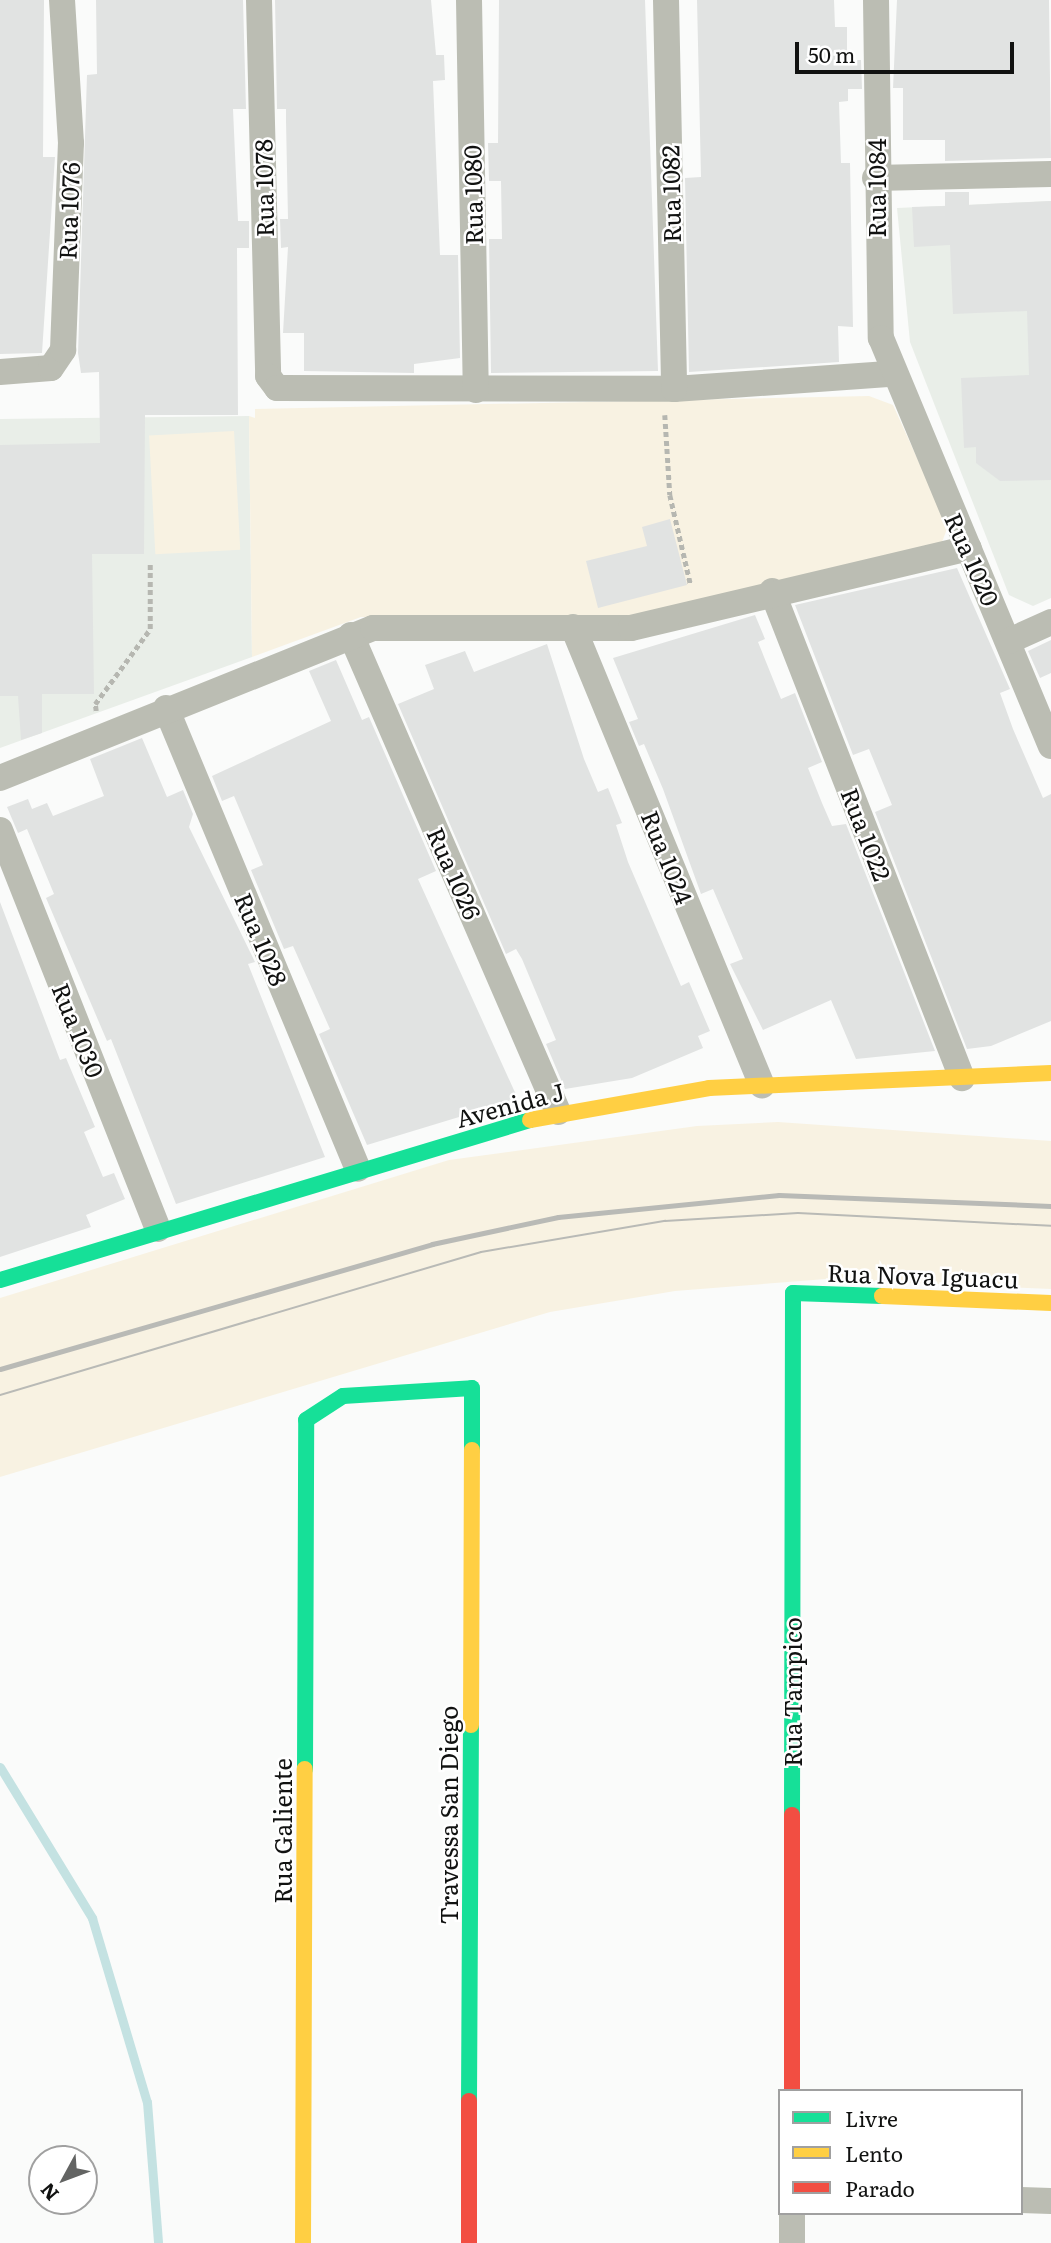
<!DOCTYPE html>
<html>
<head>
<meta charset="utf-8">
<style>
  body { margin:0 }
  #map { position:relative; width:1051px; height:2243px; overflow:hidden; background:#fafbfa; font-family:Literata,serif }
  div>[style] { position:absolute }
  .built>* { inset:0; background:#e9eee8 }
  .green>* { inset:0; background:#f8f2e2; transform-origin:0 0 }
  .stream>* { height:9px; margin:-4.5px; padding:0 4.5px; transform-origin:4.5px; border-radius:4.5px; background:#c4e2e2 }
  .building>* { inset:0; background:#e1e3e2 }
  .path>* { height:4.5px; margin-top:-2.25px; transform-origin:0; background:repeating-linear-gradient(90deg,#b6b7b1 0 5px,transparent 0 8.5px) }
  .street>* { height:26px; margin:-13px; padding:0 13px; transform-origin:13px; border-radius:13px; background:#bbbdb3 }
  .fast>* { height:16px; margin:-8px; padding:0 8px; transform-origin:8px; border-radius:8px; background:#16e098 }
  .slow>* { height:16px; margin:-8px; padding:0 8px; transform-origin:8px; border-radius:8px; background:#ffcf43 }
  .jam>* { height:16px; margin:-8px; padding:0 8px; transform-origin:8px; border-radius:8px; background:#f24e42 }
  .tram>* { height:2px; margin:-1px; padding:0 1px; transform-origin:1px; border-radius:1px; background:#b9bab6 }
  .rail>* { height:5px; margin:-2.5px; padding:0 2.5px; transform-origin:2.5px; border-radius:2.5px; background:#b9bab6 }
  span { translate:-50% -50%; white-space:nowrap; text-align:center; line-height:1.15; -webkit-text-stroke:5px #fff; paint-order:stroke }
  .street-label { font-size:24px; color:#111211 }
  .legend { position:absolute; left:778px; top:2089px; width:245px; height:126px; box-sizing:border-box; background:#fff; border:2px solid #a0a0a0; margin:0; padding:9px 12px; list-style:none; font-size:21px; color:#111211 }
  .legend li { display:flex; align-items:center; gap:14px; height:35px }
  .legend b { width:35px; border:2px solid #a0a0a0 }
  .north { position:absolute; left:28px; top:2145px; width:70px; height:70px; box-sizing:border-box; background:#fff; border:2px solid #a0a0a0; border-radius:50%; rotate:229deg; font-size:19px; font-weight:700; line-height:28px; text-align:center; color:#111211 }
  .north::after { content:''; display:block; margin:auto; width:24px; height:32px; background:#636463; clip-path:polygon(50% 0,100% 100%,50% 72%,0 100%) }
  .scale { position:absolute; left:795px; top:42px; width:219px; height:32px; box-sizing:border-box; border:4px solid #111211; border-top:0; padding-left:9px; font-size:21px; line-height:24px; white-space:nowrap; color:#111211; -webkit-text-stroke:5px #fff; paint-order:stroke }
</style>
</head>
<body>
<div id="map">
  <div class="built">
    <i style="clip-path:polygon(1051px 201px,1051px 598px,1033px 606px,1009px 595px,910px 342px,897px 208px)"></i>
    <i style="clip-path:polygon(249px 416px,252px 657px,0 748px,0 419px)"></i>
  </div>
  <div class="green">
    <i style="clip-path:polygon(869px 396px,893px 405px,948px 526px,941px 545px,647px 615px,361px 617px,252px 657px,249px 416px,255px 418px,255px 409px)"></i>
    <i style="left:234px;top:431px;width:119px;height:85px;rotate:87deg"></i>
    <i style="clip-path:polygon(778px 1122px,1051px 1141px,1051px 1289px,826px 1279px,675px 1291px,550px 1312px,0 1477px,0 1298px,449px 1160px,697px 1126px)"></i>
  </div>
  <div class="stream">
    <i style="left:0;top:1767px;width:177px;rotate:58.6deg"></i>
    <i style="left:92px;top:1918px;width:192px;rotate:73.4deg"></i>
    <i style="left:147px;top:2102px;width:141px;rotate:85.5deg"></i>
  </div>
  <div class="building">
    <i style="clip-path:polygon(0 0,44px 0,43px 157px,55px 157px,42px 353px,0 354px)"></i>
    <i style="clip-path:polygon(96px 0,243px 0,246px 109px,233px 109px,238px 221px,249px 221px,249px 248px,237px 248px,238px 415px,145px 415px,144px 554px,92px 554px,94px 694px,42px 694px,42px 733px,21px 740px,18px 696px,0 696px,0 445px,100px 443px,99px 372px,81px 373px,78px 353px,87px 75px,97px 74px)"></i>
    <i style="clip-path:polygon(275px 0,431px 0,436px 55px,444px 55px,445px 80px,433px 81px,440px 255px,458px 255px,460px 358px,414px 364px,414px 373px,304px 371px,304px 333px,283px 333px,288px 247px,281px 248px,280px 219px,288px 219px,286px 121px,286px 109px,277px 109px)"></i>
    <i style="clip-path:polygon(499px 0,645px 0,658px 371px,491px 373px,489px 239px,502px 239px,501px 181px,489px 181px,488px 143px,498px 143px)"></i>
    <i style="clip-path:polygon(697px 0,834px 0,835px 27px,847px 27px,847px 60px,861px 60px,862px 89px,848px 89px,848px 101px,839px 102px,841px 163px,850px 163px,853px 327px,838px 326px,839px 362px,689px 372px,685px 178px,701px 177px)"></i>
    <i style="clip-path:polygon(897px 0,1049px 0,1051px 158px,945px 161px,945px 140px,903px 140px,903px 88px,893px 88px)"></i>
    <i style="clip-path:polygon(945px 192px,969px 192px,969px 205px,1051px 201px,1051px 480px,1000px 481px,976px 463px,976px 447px,964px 448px,961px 378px,1029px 375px,1027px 311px,953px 314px,950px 245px,914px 247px,912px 207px,945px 206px)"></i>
    <i style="clip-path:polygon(670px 519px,687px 585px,598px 608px,586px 561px,647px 546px,642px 527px)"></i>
    <i style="clip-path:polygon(957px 568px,1010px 689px,1000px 693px,1013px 729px,1043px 798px,1051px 794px,1051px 1021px,991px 1046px,967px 1049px,875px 812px,892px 805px,869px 749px,853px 755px,795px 605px)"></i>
    <i style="clip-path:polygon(755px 615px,765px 639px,758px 642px,781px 699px,795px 693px,822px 762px,808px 768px,822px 803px,832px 826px,846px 824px,935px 1051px,856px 1059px,831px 1000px,763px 1030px,730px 964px,743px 959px,713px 889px,701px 894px,663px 789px,644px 744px,639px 746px,629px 722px,638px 719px,613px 658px)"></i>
    <i style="clip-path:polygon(1051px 640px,1051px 673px,1040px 678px,1028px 651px)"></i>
    <i style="clip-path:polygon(547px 644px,584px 759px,598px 792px,608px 788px,622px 823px,616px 825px,628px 862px,681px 986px,689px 982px,710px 1031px,698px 1036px,703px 1048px,632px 1078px,565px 1089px,546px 1044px,556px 1040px,522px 959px,516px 949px,506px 954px,398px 704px,434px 689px,425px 665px,465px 651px,474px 672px)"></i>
    <i style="clip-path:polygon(336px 660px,362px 720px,369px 717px,436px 871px,418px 879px,518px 1099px,367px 1145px,319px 1034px,330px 1029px,293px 946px,284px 949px,251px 870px,263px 865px,234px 796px,222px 801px,212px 776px,331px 721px,309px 671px)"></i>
    <i style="clip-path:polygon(142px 738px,167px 797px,183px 790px,193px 814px,189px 827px,255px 962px,248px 964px,325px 1157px,176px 1204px,111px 1039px,107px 1041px,46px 898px,54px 894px,27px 829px,18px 833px,7px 807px,28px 799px,32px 809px,47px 803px,53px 816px,104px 796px,90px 759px)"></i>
    <i style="clip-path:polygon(0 902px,60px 1060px,66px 1058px,95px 1127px,84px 1132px,103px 1177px,114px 1173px,125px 1199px,86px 1215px,91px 1227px,0 1257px)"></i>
  </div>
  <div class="path">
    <i style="left:665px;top:415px;width:80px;rotate:86.4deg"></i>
    <i style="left:670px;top:495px;width:93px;rotate:77deg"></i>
    <i style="left:96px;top:711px;width:7px;rotate:-98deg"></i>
    <i style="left:95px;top:704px;width:93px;rotate:-53.7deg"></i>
    <i style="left:150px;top:629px;width:66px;rotate:-90deg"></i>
  </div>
  <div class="street">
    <i style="left:259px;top:0;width:376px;rotate:88.6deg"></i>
    <i style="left:268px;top:376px;width:15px;rotate:53deg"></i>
    <i style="left:277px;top:388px;width:397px;rotate:0.1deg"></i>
    <i style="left:674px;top:389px;width:218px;rotate:-4deg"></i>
    <i style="left:469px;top:0;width:390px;rotate:89deg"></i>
    <i style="left:666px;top:0;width:389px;rotate:88.8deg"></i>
    <i style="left:876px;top:0;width:338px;rotate:89.2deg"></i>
    <i style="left:881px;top:338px;width:442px;rotate:67.4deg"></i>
    <i style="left:875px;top:178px;width:176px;rotate:-1.3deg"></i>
    <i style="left:0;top:372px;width:51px;rotate:-4.5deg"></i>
    <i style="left:51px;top:368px;width:22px;rotate:-56deg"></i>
    <i style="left:63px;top:350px;width:207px;rotate:-87.8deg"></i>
    <i style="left:71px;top:143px;width:143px;rotate:-93.6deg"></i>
    <i style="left:772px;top:591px;width:523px;rotate:68.69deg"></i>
    <i style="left:573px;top:627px;width:496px;rotate:67.6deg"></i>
    <i style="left:351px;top:635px;width:520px;rotate:66.54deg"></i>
    <i style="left:1009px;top:641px;width:46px;rotate:-24.3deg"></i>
    <i style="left:166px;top:708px;width:499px;rotate:67.4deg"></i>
    <i style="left:0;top:778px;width:402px;rotate:-21.9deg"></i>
    <i style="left:373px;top:628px;width:258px"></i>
    <i style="left:631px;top:628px;width:347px;rotate:-13.3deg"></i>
    <i style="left:0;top:830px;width:429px;rotate:68.4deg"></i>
    <i style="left:1021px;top:2200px;width:30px;rotate:2deg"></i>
    <i style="left:792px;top:2243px;width:30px;rotate:-90deg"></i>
  </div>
  <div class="fast">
    <i style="left:0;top:1280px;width:554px;rotate:-16.8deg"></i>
    <i style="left:305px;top:1769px;width:349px;rotate:-89.8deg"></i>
    <i style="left:306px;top:1420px;width:44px;rotate:-33deg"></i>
    <i style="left:343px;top:1396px;width:129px;rotate:-3.5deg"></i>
    <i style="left:472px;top:1388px;width:62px;rotate:90deg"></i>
    <i style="left:792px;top:1815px;width:522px;rotate:-89.89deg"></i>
    <i style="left:793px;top:1293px;width:89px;rotate:1.9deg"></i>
    <i style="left:469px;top:2101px;width:376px;rotate:-89.7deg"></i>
  </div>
  <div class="slow">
    <i style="left:530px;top:1120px;width:182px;rotate:-10.1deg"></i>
    <i style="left:709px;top:1088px;width:342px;rotate:-2.5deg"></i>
    <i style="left:882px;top:1296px;width:169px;rotate:2.4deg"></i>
    <i style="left:471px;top:1725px;width:275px;rotate:-89.8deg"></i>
    <i style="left:303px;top:2243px;width:474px;rotate:-89.8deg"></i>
  </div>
  <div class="jam">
    <i style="left:792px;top:2091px;width:276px;rotate:-90deg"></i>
    <i style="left:469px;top:2243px;width:142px;rotate:-90deg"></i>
  </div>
  <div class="tram">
    <i style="left:0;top:1395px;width:502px;rotate:-16.56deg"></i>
    <i style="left:481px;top:1252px;width:187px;rotate:-9.6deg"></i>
    <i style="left:665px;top:1221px;width:133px;rotate:-3.4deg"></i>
    <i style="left:798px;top:1213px;width:253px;rotate:2.9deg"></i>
  </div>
  <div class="rail">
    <i style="left:0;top:1369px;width:450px;rotate:-16.1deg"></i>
    <i style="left:432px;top:1244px;width:129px;rotate:-12.1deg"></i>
    <i style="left:558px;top:1217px;width:222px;rotate:-5.7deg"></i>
    <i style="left:779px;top:1195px;width:272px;rotate:2.3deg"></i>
  </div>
  <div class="street-label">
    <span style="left:263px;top:188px;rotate:-91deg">Rua 1078</span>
    <span style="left:876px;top:188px;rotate:-90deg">Rua 1084</span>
    <span style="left:670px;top:194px;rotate:-91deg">Rua 1082</span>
    <span style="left:472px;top:195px;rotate:-91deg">Rua 1080</span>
    <span style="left:68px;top:211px;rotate:-88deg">Rua 1076</span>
    <span style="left:973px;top:559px;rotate:66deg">Rua 1020</span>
    <span style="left:867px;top:834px;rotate:69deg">Rua 1022</span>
    <span style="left:668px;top:857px;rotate:68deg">Rua 1024</span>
    <span style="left:455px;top:873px;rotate:66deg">Rua 1026</span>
    <span style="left:262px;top:939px;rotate:67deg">Rua 1028</span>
    <span style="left:79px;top:1030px;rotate:68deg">Rua 1030</span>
    <span style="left:510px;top:1104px;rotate:-15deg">Avenida J</span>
    <span style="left:923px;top:1275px;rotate:2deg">Rua Nova Iguacu</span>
    <span style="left:792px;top:1692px;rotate:-90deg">Rua Tampico</span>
    <span style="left:448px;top:1815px;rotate:-90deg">Travessa San Diego</span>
    <span style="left:282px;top:1831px;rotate:-90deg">Rua Galiente</span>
  </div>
  <ul class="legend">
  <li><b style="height:9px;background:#16e098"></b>Livre</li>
  <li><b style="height:9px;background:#ffcf43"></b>Lento</li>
  <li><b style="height:9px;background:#f24e42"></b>Parado</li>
  </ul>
  <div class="north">N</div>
  <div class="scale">50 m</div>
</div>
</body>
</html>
